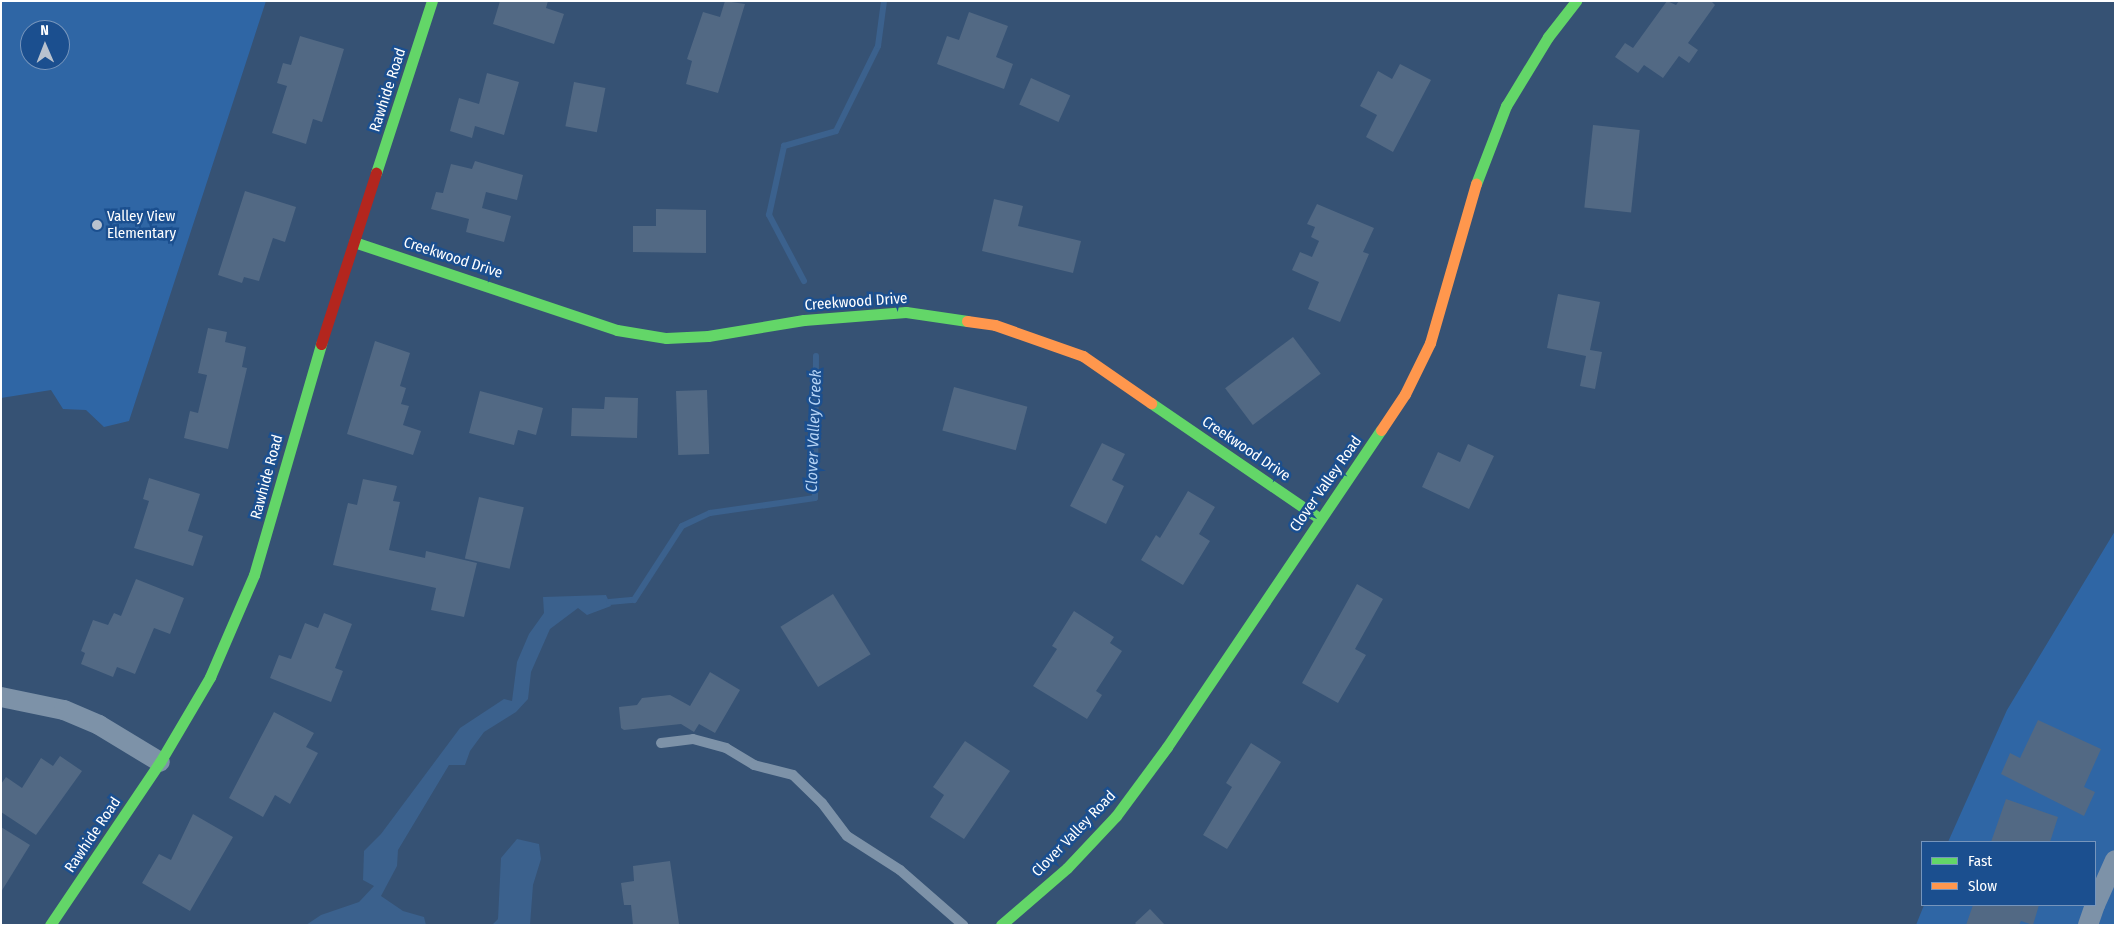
<!DOCTYPE html>
<html>
<head>
<meta charset="utf-8">
<style>
  body { margin:0 }
  #map { position:relative; width:2116px; height:926px; overflow:hidden; background:#365274; font-family:"Fira Sans Condensed",sans-serif }
  div>[style] { position:absolute }
  .green>* { inset:0; background:#2f66a5 }
  .water>* { inset:0; background:#3b618d }
  .stream>* { height:6px; margin:-3px; padding:0 3px; transform-origin:3px; border-radius:3px; background:#3b618d }
  .building>* { inset:0; background:#526984; transform-origin:0 0 }
  .lane>* { height:10px; margin:-5px; padding:0 5px; transform-origin:5px; border-radius:5px; background:#7d92a8 }
  .street>* { height:20px; margin:-10px; padding:0 10px; transform-origin:10px; border-radius:10px; background:#7d92a8 }
  .fast>* { height:11px; margin:-5.5px; padding:0 5.5px; transform-origin:5.5px; border-radius:5.5px; background:#63d668 }
  .slow>* { height:11px; margin:-5.5px; padding:0 5.5px; transform-origin:5.5px; border-radius:5.5px; background:#ff974d }
  .jam>* { height:11px; margin:-5.5px; padding:0 5.5px; transform-origin:5.5px; border-radius:5.5px; background:#b3261e }
  .dots>* { width:14px; height:14px; translate:-50% -50%; box-sizing:border-box; border:2px solid #1b4f8f; border-radius:50% }
  span { translate:-50% -50%; white-space:nowrap; text-align:center; line-height:1.15; -webkit-text-stroke:5px #1b4f8f; paint-order:stroke }
  .street-label { font-size:15px; color:#fff }
  .poi-label { font-size:15px; color:#fff }
  .left { translate:0 -50%; text-align:left }
  .water-label { font-size:16px; color:#b5d3f5; font-style:italic }
  .frame { position:absolute; inset:0; border:2px solid #fff; pointer-events:none }
  .legend { position:absolute; left:1921px; top:841px; width:175px; height:65px; box-sizing:border-box; background:#1b4f8f; border:1px solid #7695bc; margin:0; padding:6px 9px; list-style:none; font-size:15px; color:#fff }
  .legend li { display:flex; align-items:center; gap:10px; height:25px }
  .legend b { width:25px; border:1px solid #7695bc }
  .north { position:absolute; left:20px; top:20px; width:50px; height:50px; box-sizing:border-box; background:#1b4f8f; border:1px solid #7695bc; border-radius:50%; rotate:359deg; font-size:14px; font-weight:700; line-height:20px; text-align:center; color:#fff }
  .north::after { content:''; display:block; margin:auto; width:18px; height:22px; background:#b9c2ce; clip-path:polygon(50% 0,100% 100%,50% 72%,0 100%) }
</style>
</head>
<body>
<div id="map">
  <div class="green">
    <i style="clip-path:polygon(evenodd,1px 1px,266px 1px,129px 421px,104px 427px,86px 410px,63px 409px,51px 390px,1px 398px,1px 1px,30px 30px,60px 30px,60px 60px,30px 60px,30px 30px)"></i>
    <i style="clip-path:polygon(2115px 531px,2115px 925px,1916px 925px,1924px 905px,2095px 905px,2095px 842px,1948px 842px,2007px 710px)"></i>
  </div>
  <div class="water">
    <i style="clip-path:polygon(606px 595px,611px 606px,587px 615px,578px 608px,550px 629px,531px 672px,528px 699px,516px 712px,484px 732px,470px 751px,465px 765px,449px 765px,398px 850px,397px 866px,381px 896px,403px 911px,424px 917px,426px 925px,306px 925px,321px 915px,359px 902px,374px 886px,363px 880px,364px 851px,381px 834px,460px 728px,504px 699px,512px 701px,517px 662px,529px 634px,544px 613px,543px 597px)"></i>
    <i style="clip-path:polygon(517px 839px,539px 844px,541px 859px,533px 885px,530px 925px,492px 925px,498px 919px,501px 858px)"></i>
  </div>
  <div class="stream">
    <i style="left:804px;top:281px;width:75px;rotate:-117.9deg"></i>
    <i style="left:769px;top:215px;width:71px;rotate:-77.7deg"></i>
    <i style="left:784px;top:146px;width:54px;rotate:-16.1deg"></i>
    <i style="left:836px;top:131px;width:95px;rotate:-63.7deg"></i>
    <i style="left:878px;top:46px;width:45px;rotate:-82.4deg"></i>
    <i style="left:609px;top:602px;width:25px;rotate:-5deg"></i>
    <i style="left:634px;top:600px;width:88px;rotate:-57deg"></i>
    <i style="left:682px;top:526px;width:31px;rotate:-25deg"></i>
    <i style="left:710px;top:513px;width:106px;rotate:-8.1deg"></i>
    <i style="left:815px;top:498px;width:142px;rotate:-89.6deg"></i>
  </div>
  <div class="building">
    <i style="clip-path:polygon(500px 1px,548px 1px,546px 8px,564px 14px,554px 44px,493px 24px)"></i>
    <i style="clip-path:polygon(725px 1px,745px 4px,718px 93px,686px 84px,692px 61px,687px 59px,703px 12px,720px 17px)"></i>
    <i style="clip-path:polygon(1667px 1px,1676px 5px,1679px 1px,1711px 1px,1715px 5px,1688px 43px,1698px 50px,1689px 63px,1679px 56px,1663px 78px,1644px 65px,1638px 73px,1615px 57px,1625px 43px,1633px 48px)"></i>
    <i style="clip-path:polygon(969px 12px,1008px 26px,996px 57px,1013px 64px,1004px 89px,937px 64px,947px 36px,959px 40px)"></i>
    <i style="clip-path:polygon(300px 36px,344px 49px,322px 122px,313px 119px,306px 144px,272px 133px,287px 86px,277px 83px,283px 63px,291px 65px)"></i>
    <i style="clip-path:polygon(1400px 64px,1431px 80px,1393px 152px,1366px 137px,1377px 115px,1360px 106px,1378px 71px,1392px 79px)"></i>
    <i style="clip-path:polygon(487px 73px,519px 82px,504px 135px,475px 126px,472px 138px,450px 131px,459px 98px,479px 104px)"></i>
    <i style="left:1031px;top:78px;width:43px;height:29px;rotate:24deg"></i>
    <i style="left:574px;top:82px;width:32px;height:45px;rotate:11deg"></i>
    <i style="left:1593px;top:125px;width:47px;height:83px;rotate:6deg"></i>
    <i style="clip-path:polygon(475px 161px,523px 175px,517px 200px,486px 192px,482px 208px,511px 216px,504px 242px,466px 232px,469px 219px,431px 209px,436px 192px,443px 193px,451px 164px,472px 169px)"></i>
    <i style="clip-path:polygon(245px 191px,296px 207px,285px 242px,273px 238px,259px 281px,244px 277px,242px 283px,218px 275px)"></i>
    <i style="clip-path:polygon(994px 199px,1023px 206px,1018px 226px,1081px 241px,1073px 273px,982px 251px)"></i>
    <i style="clip-path:polygon(1317px 204px,1374px 228px,1363px 252px,1369px 254px,1340px 322px,1308px 309px,1319px 282px,1292px 270px,1300px 252px,1312px 257px,1319px 241px,1311px 237px,1315px 227px,1307px 224px)"></i>
    <i style="clip-path:polygon(656px 209px,706px 210px,706px 253px,633px 252px,633px 226px,656px 226px)"></i>
    <i style="clip-path:polygon(1558px 294px,1600px 302px,1590px 350px,1602px 352px,1595px 389px,1580px 386px,1586px 356px,1547px 348px)"></i>
    <i style="clip-path:polygon(208px 328px,227px 332px,225px 342px,246px 347px,242px 367px,247px 368px,228px 449px,184px 438px,190px 411px,198px 413px,207px 375px,198px 373px)"></i>
    <i style="left:1293px;top:337px;width:46px;height:85px;rotate:53deg"></i>
    <i style="clip-path:polygon(375px 341px,410px 353px,400px 386px,406px 388px,401px 404px,409px 406px,403px 425px,421px 431px,413px 455px,347px 434px)"></i>
    <i style="left:954px;top:387px;width:76px;height:45px;rotate:15deg"></i>
    <i style="left:707px;top:390px;width:64px;height:31px;rotate:88deg"></i>
    <i style="clip-path:polygon(480px 391px,543px 408px,536px 435px,518px 430px,514px 445px,469px 433px)"></i>
    <i style="clip-path:polygon(605px 397px,638px 398px,637px 438px,571px 436px,572px 408px,604px 409px)"></i>
    <i style="clip-path:polygon(1102px 443px,1125px 454px,1112px 480px,1124px 486px,1106px 524px,1070px 506px)"></i>
    <i style="clip-path:polygon(1468px 444px,1494px 456px,1469px 509px,1422px 487px,1438px 452px,1460px 462px)"></i>
    <i style="clip-path:polygon(149px 478px,200px 494px,188px 531px,203px 536px,193px 566px,134px 548px,149px 501px,143px 499px)"></i>
    <i style="clip-path:polygon(363px 479px,397px 486px,393px 501px,400px 502px,389px 550px,425px 558px,426px 551px,477px 563px,464px 617px,431px 610px,436px 588px,333px 565px,348px 503px,357px 505px)"></i>
    <i style="clip-path:polygon(1188px 491px,1215px 507px,1199px 534px,1210px 541px,1183px 585px,1141px 560px,1156px 535px,1160px 538px)"></i>
    <i style="left:479px;top:497px;width:46px;height:63px;rotate:13deg"></i>
    <i style="clip-path:polygon(136px 579px,184px 598px,170px 634px,154px 628px,135px 674px,117px 667px,113px 677px,81px 664px,85px 653px,81px 651px,93px 620px,108px 625px,114px 613px,121px 616px)"></i>
    <i style="clip-path:polygon(1357px 584px,1383px 599px,1355px 649px,1366px 655px,1338px 703px,1302px 683px)"></i>
    <i style="left:833px;top:594px;width:71px;height:62px;rotate:58deg"></i>
    <i style="clip-path:polygon(1074px 611px,1114px 637px,1110px 643px,1122px 651px,1096px 691px,1102px 695px,1087px 719px,1033px 686px,1057px 649px,1052px 646px)"></i>
    <i style="clip-path:polygon(324px 613px,352px 624px,335px 668px,343px 671px,331px 702px,270px 678px,279px 655px,291px 659px,305px 623px,318px 628px)"></i>
    <i style="clip-path:polygon(710px 672px,740px 690px,715px 733px,699px 724px,694px 732px,681px 724px,624px 730px,621px 728px,619px 707px,637px 705px,642px 698px,670px 695px,690px 706px)"></i>
    <i style="clip-path:polygon(274px 712px,314px 733px,306px 747px,318px 753px,290px 804px,275px 795px,263px 817px,229px 798px)"></i>
    <i style="clip-path:polygon(2038px 720px,2101px 749px,2084px 787px,2095px 792px,2084px 816px,2001px 774px,2010px 753px,2020px 758px)"></i>
    <i style="clip-path:polygon(965px 741px,1010px 771px,964px 839px,930px 817px,944px 795px,933px 787px)"></i>
    <i style="clip-path:polygon(1251px 743px,1281px 762px,1227px 849px,1203px 835px,1232px 787px,1226px 783px)"></i>
    <i style="clip-path:polygon(60px 756px,82px 771px,36px 835px,1px 812px,1px 784px,6px 777px,22px 788px,41px 758px,53px 766px)"></i>
    <i style="clip-path:polygon(2006px 799px,2058px 817px,2050px 842px,1991px 842px)"></i>
    <i style="clip-path:polygon(193px 814px,233px 837px,190px 911px,142px 883px,159px 854px,171px 860px)"></i>
    <i style="clip-path:polygon(1px 827px,30px 845px,1px 892px)"></i>
    <i style="clip-path:polygon(670px 861px,679px 924px,633px 925px,631px 905px,624px 905px,621px 883px,634px 881px,633px 866px)"></i>
    <i style="clip-path:polygon(1973px 905px,2039px 905px,2033px 925px,2021px 921px,2019px 925px,1966px 925px)"></i>
    <i style="clip-path:polygon(1150px 909px,1165px 925px,1137px 925px,1135px 923px)"></i>
  </div>
  <div class="lane">
    <i style="left:661px;top:743px;width:32px;rotate:-7deg"></i>
    <i style="left:693px;top:739px;width:34px;rotate:15deg"></i>
    <i style="left:726px;top:748px;width:33px;rotate:31deg"></i>
    <i style="left:754px;top:765px;width:40px;rotate:14.4deg"></i>
    <i style="left:793px;top:775px;width:40px;rotate:44deg"></i>
    <i style="left:822px;top:803px;width:41px;rotate:52.9deg"></i>
    <i style="left:847px;top:836px;width:63px;rotate:32.7deg"></i>
    <i style="left:900px;top:870px;width:84px;rotate:41.1deg"></i>
  </div>
  <div class="street">
    <i style="left:1px;top:697px;width:64px;rotate:11.7deg"></i>
    <i style="left:64px;top:710px;width:38px;rotate:23deg"></i>
    <i style="left:99px;top:725px;width:71px;rotate:31.2deg"></i>
    <i style="left:2095px;top:905px;width:49px;rotate:-66deg"></i>
    <i style="left:2088px;top:925px;width:21px;rotate:-71deg"></i>
  </div>
  <div class="fast">
    <i style="left:376px;top:173px;width:181px;rotate:-72deg"></i>
    <i style="left:1476px;top:184px;width:84px;rotate:-69deg"></i>
    <i style="left:1506px;top:106px;width:81px;rotate:-58.7deg"></i>
    <i style="left:1548px;top:37px;width:46px;rotate:-52.1deg"></i>
    <i style="left:354px;top:242px;width:277px;rotate:18.5deg"></i>
    <i style="left:617px;top:330px;width:50px;rotate:9.3deg"></i>
    <i style="left:666px;top:338px;width:42px;rotate:-2.7deg"></i>
    <i style="left:708px;top:336px;width:97px;rotate:-9.5deg"></i>
    <i style="left:804px;top:320px;width:102px;rotate:-4.5deg"></i>
    <i style="left:906px;top:312px;width:62px;rotate:8.4deg"></i>
    <i style="left:1151px;top:403px;width:204px;rotate:34.4deg"></i>
    <i style="left:50px;top:925px;width:197px;rotate:-56deg"></i>
    <i style="left:160px;top:762px;width:99px;rotate:-59.5deg"></i>
    <i style="left:210px;top:677px;width:111px;rotate:-66.7deg"></i>
    <i style="left:254px;top:575px;width:241px;rotate:-73.8deg"></i>
    <i style="left:1001px;top:925px;width:87px;rotate:-40.8deg"></i>
    <i style="left:1067px;top:868px;width:71px;rotate:-46.7deg"></i>
    <i style="left:1116px;top:816px;width:86px;rotate:-53.5deg"></i>
    <i style="left:1167px;top:747px;width:382px;rotate:-56deg"></i>
  </div>
  <div class="slow">
    <i style="left:967px;top:321px;width:28px;rotate:8deg"></i>
    <i style="left:995px;top:325px;width:93px;rotate:19.4deg"></i>
    <i style="left:1083px;top:356px;width:83px;rotate:34.7deg"></i>
    <i style="left:1381px;top:430px;width:43px;rotate:-56.3deg"></i>
    <i style="left:1405px;top:394px;width:57px;rotate:-63.9deg"></i>
    <i style="left:1430px;top:343px;width:166px;rotate:-73.9deg"></i>
  </div>
  <div class="jam">
    <i style="left:321px;top:344px;width:180px;rotate:-72.2deg"></i>
  </div>
  <div class="dots">
    <i style="left:97px;top:225px;background:#b9c2ce"></i>
  </div>
  <div class="street-label">
    <span style="left:388px;top:90px;rotate:-72deg">Rawhide Road</span>
    <span style="left:453px;top:258px;rotate:18deg">Creekwood Drive</span>
    <span style="left:856px;top:302px;rotate:-4deg">Creekwood Drive</span>
    <span style="left:1246px;top:449px;rotate:34deg">Creekwood Drive</span>
    <span style="left:267px;top:477px;rotate:-75deg">Rawhide Road</span>
    <span style="left:1326px;top:484px;rotate:-55deg">Clover Valley Road</span>
    <span style="left:1074px;top:834px;rotate:-46deg">Clover Valley Road</span>
    <span style="left:93px;top:835px;rotate:-56deg">Rawhide Road</span>
  </div>
  <div class="poi-label">
    <span class="left" style="left:107px;top:225px">Valley View<br>Elementary</span>
  </div>
  <div class="water-label">
    <span style="left:814px;top:431px;rotate:-88deg">Clover Valley Creek</span>
  </div>
  <div class="frame"></div>
  <ul class="legend">
  <li><b style="height:6px;background:#63d668"></b>Fast</li>
  <li><b style="height:6px;background:#ff974d"></b>Slow</li>
  </ul>
  <div class="north">N</div>
</div>
</body>
</html>
